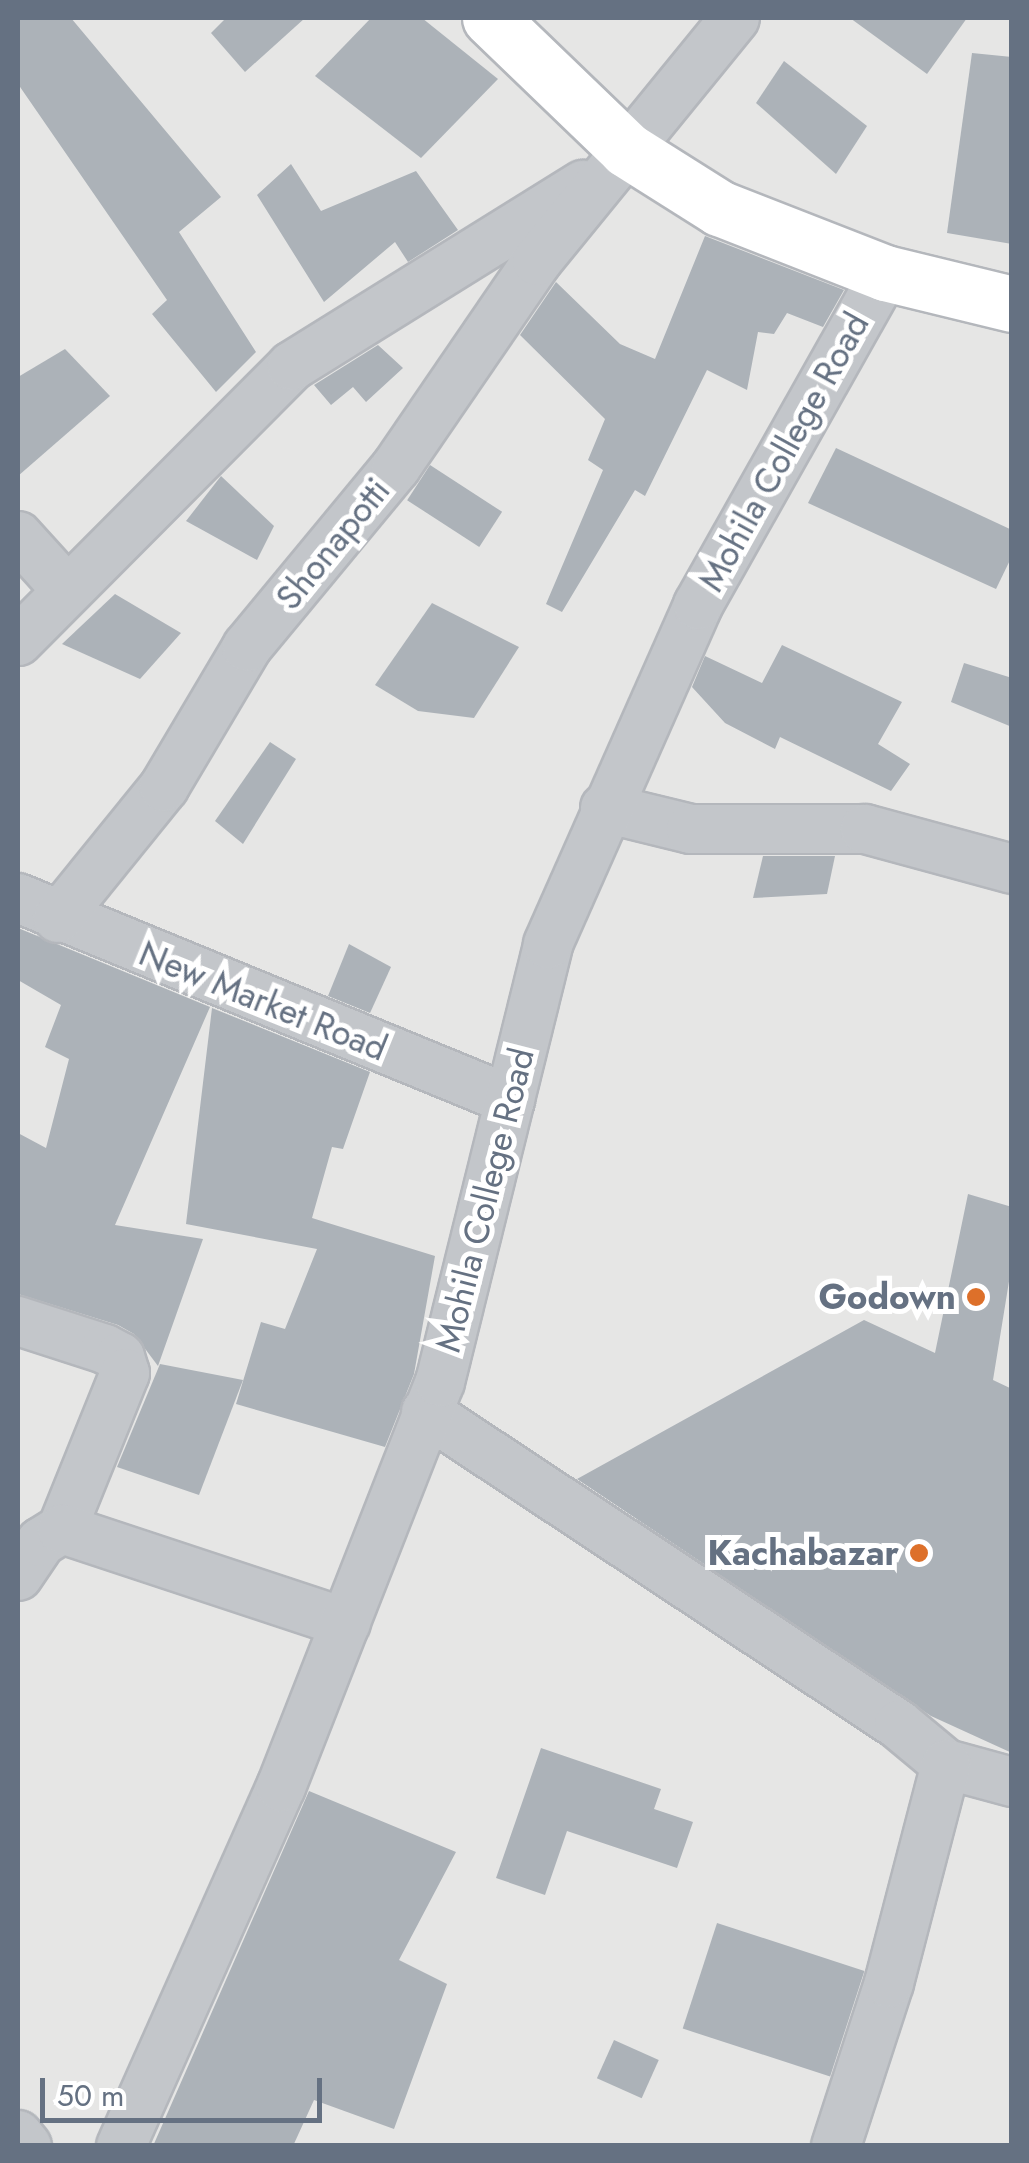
<!DOCTYPE html>
<html>
<head>
<meta charset="utf-8">
<style>
  body { margin:0 }
  #map { position:relative; width:1029px; height:2163px; overflow:hidden; background:#f5f5f2; font-family:Jost,sans-serif }
  div>[style] { position:absolute }
  .built>* { inset:0; background:#e6e6e5; transform-origin:0 0 }
  .building>* { inset:0; background:#acb2b8; transform-origin:0 0 }
  .roads { filter:drop-shadow(2px 0 #b4b7bc) drop-shadow(-2px 0 #b4b7bc) drop-shadow(0 2px #b4b7bc) drop-shadow(0 -2px #b4b7bc) }
  .minor>* { height:48px; margin:-24px; padding:0 24px; transform-origin:24px; border-radius:24px; background:#c3c6ca }
  .major>* { height:55px; margin:-27.5px; padding:0 27.5px; transform-origin:27.5px; border-radius:27.5px; background:#fff }
  .dots>* { width:28px; height:28px; translate:-50% -50%; box-sizing:border-box; border:5px solid #fff; border-radius:50% }
  span { translate:-50% -50%; white-space:nowrap; text-align:center; line-height:1.15; -webkit-text-stroke:10px #fff; paint-order:stroke }
  .street-label { font-size:35px; color:#657182 }
  .poi-label { font-size:35px; color:#657182; font-weight:700 }
  .right { translate:-100% -50%; text-align:right }
  .frame { position:absolute; inset:0; border:20px solid #657182; pointer-events:none }
  .scale { position:absolute; left:40px; top:2078px; width:282px; height:45px; box-sizing:border-box; border:5px solid #657182; border-top:0; padding-left:12px; font-size:30px; line-height:35px; white-space:nowrap; color:#657182; -webkit-text-stroke:8px #fff; paint-order:stroke }
</style>
</head>
<body>
<div id="map">
  <div class="built">
    <i style="left:18px;top:18px;width:993px;height:2127px"></i>
  </div>
  <div class="building">
    <i style="clip-path:polygon(18px 18px,71px 18px,221px 197px,179px 232px,256px 352px,216px 392px,152px 314px,167px 300px,18px 84px)"></i>
    <i style="clip-path:polygon(226px 18px,305px 18px,245px 72px,211px 33px)"></i>
    <i style="clip-path:polygon(371px 18px,422px 18px,498px 79px,421px 158px,315px 76px)"></i>
    <i style="clip-path:polygon(850px 18px,967px 18px,927px 74px)"></i>
    <i style="clip-path:polygon(972px 53px,1012px 57px,1012px 244px,947px 233px)"></i>
    <i style="clip-path:polygon(784px 61px,867px 126px,836px 174px,756px 103px)"></i>
    <i style="clip-path:polygon(291px 164px,321px 211px,416px 171px,458px 230px,408px 262px,395px 242px,324px 302px,257px 195px)"></i>
    <i style="clip-path:polygon(705px 236px,844px 290px,823px 327px,787px 313px,774px 334px,758px 332px,747px 390px,707px 370px,645px 496px,635px 490px,562px 612px,546px 604px,603px 470px,588px 460px,605px 419px,520px 335px,556px 282px,620px 344px,655px 359px)"></i>
    <i style="clip-path:polygon(378px 345px,403px 368px,366px 402px,353px 387px,331px 405px,314px 385px)"></i>
    <i style="clip-path:polygon(65px 349px,110px 396px,18px 476px,18px 377px)"></i>
    <i style="clip-path:polygon(836px 448px,1012px 530px,1012px 556px,996px 589px,808px 503px)"></i>
    <i style="left:430px;top:465px;width:86px;height:42px;rotate:33deg"></i>
    <i style="clip-path:polygon(221px 476px,274px 526px,257px 560px,186px 521px)"></i>
    <i style="clip-path:polygon(115px 594px,181px 633px,140px 679px,62px 644px)"></i>
    <i style="clip-path:polygon(432px 603px,519px 647px,474px 718px,418px 711px,375px 685px)"></i>
    <i style="clip-path:polygon(782px 645px,902px 702px,878px 744px,910px 764px,891px 791px,780px 737px,775px 749px,725px 723px,692px 687px,705px 656px,762px 683px)"></i>
    <i style="clip-path:polygon(964px 663px,1012px 678px,1012px 727px,951px 702px)"></i>
    <i style="clip-path:polygon(270px 742px,296px 759px,243px 844px,215px 821px)"></i>
    <i style="clip-path:polygon(763px 856px,835px 856px,827px 894px,753px 898px)"></i>
    <i style="clip-path:polygon(18px 928px,210px 1007px,115px 1225px,203px 1239px,158px 1366px,134px 1334px,118px 1325px,18px 1294px,18px 1133px,46px 1148px,69px 1059px,45px 1047px,61px 1005px,18px 980px)"></i>
    <i style="clip-path:polygon(349px 944px,391px 967px,370px 1013px,328px 996px)"></i>
    <i style="clip-path:polygon(212px 1008px,370px 1072px,343px 1149px,332px 1147px,312px 1218px,435px 1256px,414px 1374px,385px 1447px,236px 1404px,261px 1322px,285px 1329px,317px 1249px,186px 1224px)"></i>
    <i style="clip-path:polygon(968px 1194px,1012px 1207px,1012px 1263px,993px 1380px,1012px 1389px,1012px 1753px,931px 1716px,577px 1479px,864px 1320px,935px 1353px)"></i>
    <i style="clip-path:polygon(160px 1364px,243px 1380px,199px 1495px,117px 1467px)"></i>
    <i style="clip-path:polygon(541px 1748px,661px 1789px,654px 1809px,693px 1822px,677px 1868px,567px 1831px,545px 1895px,496px 1878px)"></i>
    <i style="clip-path:polygon(309px 1791px,456px 1852px,399px 1960px,447px 1984px,394px 2129px,314px 2100px,293px 2146px,153px 2146px)"></i>
    <i style="left:717px;top:1923px;width:155px;height:111px;rotate:18deg"></i>
    <i style="left:614px;top:2040px;width:49px;height:42px;rotate:24deg"></i>
  </div>
  <div class="roads">
    <div class="minor">
      <i style="left:18px;top:536px;width:70px;rotate:47.9deg"></i>
      <i style="left:18px;top:641px;width:388px;rotate:-45.1deg"></i>
      <i style="left:292px;top:366px;width:343px;rotate:-31.9deg"></i>
      <i style="left:605px;top:808px;width:89px;rotate:13.7deg"></i>
      <i style="left:691px;top:829px;width:174px"></i>
      <i style="left:865px;top:829px;width:152px;rotate:15.2deg"></i>
      <i style="left:18px;top:898px;width:532px;rotate:22.32deg"></i>
      <i style="left:58px;top:918px;width:169px;rotate:-51deg"></i>
      <i style="left:164px;top:787px;width:163px;rotate:-59.3deg"></i>
      <i style="left:247px;top:647px;width:234px;rotate:-50.4deg"></i>
      <i style="left:396px;top:467px;width:250px;rotate:-55.6deg"></i>
      <i style="left:537px;top:261px;width:313px;rotate:-50.8deg"></i>
      <i style="left:18px;top:1321px;width:91px;rotate:17.8deg"></i>
      <i style="left:105px;top:1349px;width:17px;rotate:28deg"></i>
      <i style="left:120px;top:1357px;width:17px;rotate:73deg"></i>
      <i style="left:125px;top:1373px;width:168px;rotate:112deg"></i>
      <i style="left:426px;top:1412px;width:567px;rotate:33.49deg"></i>
      <i style="left:899px;top:1725px;width:61px;rotate:39.7deg"></i>
      <i style="left:946px;top:1764px;width:68px;rotate:15.3deg"></i>
      <i style="left:18px;top:1576px;width:41px;rotate:-55.9deg"></i>
      <i style="left:41px;top:1542px;width:25px;rotate:-32deg"></i>
      <i style="left:62px;top:1529px;width:299px;rotate:18.3deg"></i>
      <i style="left:18px;top:2135px;width:14px;rotate:51deg"></i>
      <i style="left:121px;top:2146px;width:393px;rotate:-66deg"></i>
      <i style="left:281px;top:1787px;width:435px;rotate:-68.6deg"></i>
      <i style="left:440px;top:1382px;width:451px;rotate:-76.1deg"></i>
      <i style="left:548px;top:944px;width:371px;rotate:-66.1deg"></i>
      <i style="left:698px;top:605px;width:381px;rotate:-60.6deg"></i>
      <i style="left:836px;top:2146px;width:171px;rotate:-72deg"></i>
      <i style="left:889px;top:1983px;width:226px;rotate:-75.4deg"></i>
    </div>
    <div class="major">
      <i style="left:490px;top:18px;width:190px;rotate:43.9deg"></i>
      <i style="left:627px;top:150px;width:109px;rotate:32.2deg"></i>
      <i style="left:719px;top:208px;width:178px;rotate:21.4deg"></i>
      <i style="left:885px;top:273px;width:131px;rotate:13.7deg"></i>
    </div>
  </div>
  <div class="dots">
    <i style="left:976px;top:1297px;background:#dd702a"></i>
    <i style="left:919px;top:1553px;background:#dd702a"></i>
  </div>
  <div class="street-label">
    <span style="left:784px;top:452px;rotate:-61deg">Mohila College Road</span>
    <span style="left:333px;top:544px;rotate:-51deg">Shonapotti</span>
    <span style="left:263px;top:1001px;rotate:22deg">New Market Road</span>
    <span style="left:485px;top:1200px;rotate:-76deg">Mohila College Road</span>
  </div>
  <div class="poi-label">
    <span class="right" style="left:956px;top:1297px">Godown</span>
    <span class="right" style="left:899px;top:1553px">Kachabazar</span>
  </div>
  <div class="frame"></div>
  <div class="scale">50 m</div>
</div>
</body>
</html>
